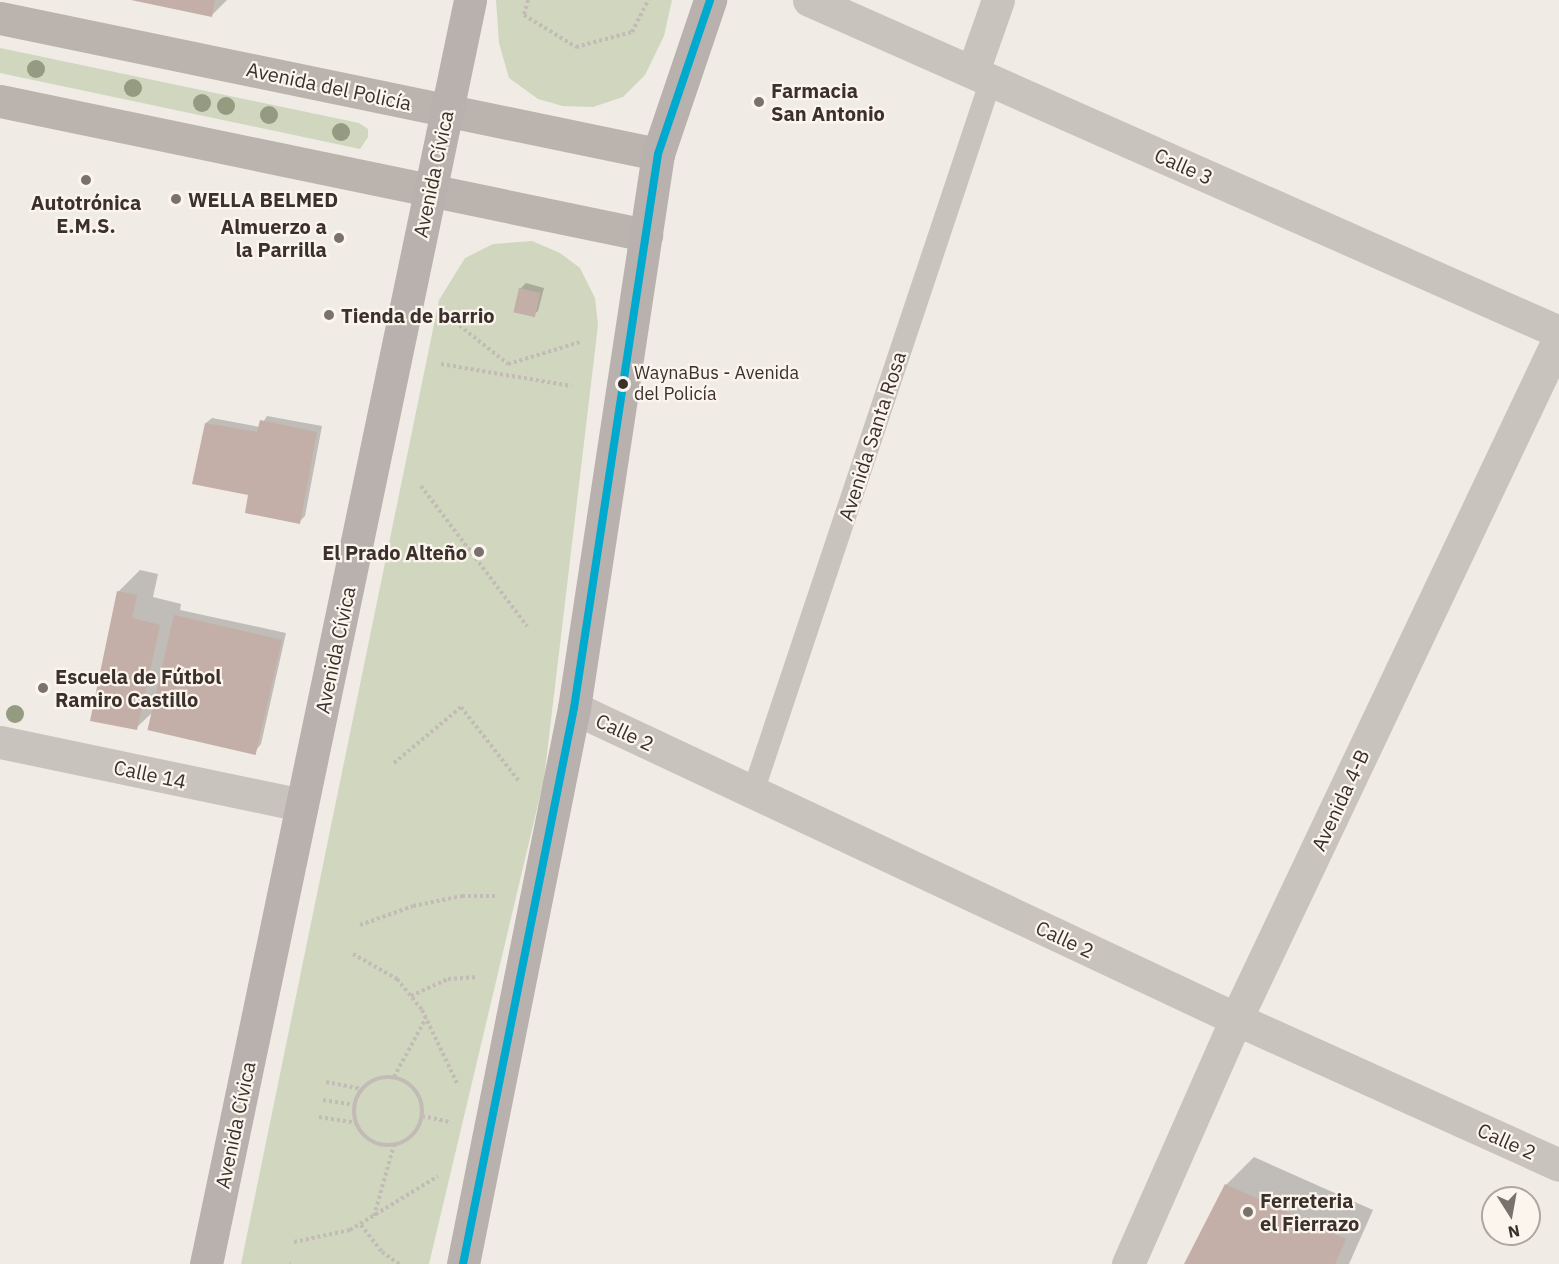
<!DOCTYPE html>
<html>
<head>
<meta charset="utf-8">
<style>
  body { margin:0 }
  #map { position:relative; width:1559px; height:1264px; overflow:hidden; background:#f0ebe5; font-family:"IBM Plex Sans",sans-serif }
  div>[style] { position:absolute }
  .green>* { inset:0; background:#d1d6bf }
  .shadow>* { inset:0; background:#0003 }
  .building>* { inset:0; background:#c3afa7; transform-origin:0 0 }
  .path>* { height:4px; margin-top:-2px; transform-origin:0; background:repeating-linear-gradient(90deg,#c2bbb6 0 3px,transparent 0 6px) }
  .path>.ring { margin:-2px; padding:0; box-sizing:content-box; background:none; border:4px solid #c2bbb6; border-radius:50% }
  .service>* { height:22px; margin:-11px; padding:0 11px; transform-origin:11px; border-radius:11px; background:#c9c3be }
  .minor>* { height:33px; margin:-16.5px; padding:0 16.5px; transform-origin:16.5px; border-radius:16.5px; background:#c9c3be }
  .secondary>* { height:33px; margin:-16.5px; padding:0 16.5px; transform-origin:16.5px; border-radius:16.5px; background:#bab3ae }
  .primary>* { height:33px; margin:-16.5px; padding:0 16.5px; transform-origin:16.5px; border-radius:16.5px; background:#b8b1ad }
  .bus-1>* { height:8px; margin:-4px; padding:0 4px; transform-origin:4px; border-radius:4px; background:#00a9ce }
  .trees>* { width:18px; height:18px; margin:-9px; border-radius:50%; background:#959b80 }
  .dots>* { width:16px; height:16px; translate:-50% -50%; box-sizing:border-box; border:3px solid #fbf5ee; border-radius:50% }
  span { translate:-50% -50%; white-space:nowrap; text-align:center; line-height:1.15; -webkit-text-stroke:4.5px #fbf5ee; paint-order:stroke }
  .bus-label { font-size:18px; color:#3b302b }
  .left { translate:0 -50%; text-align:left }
  .street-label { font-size:20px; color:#3b302b }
  .poi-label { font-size:20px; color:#3b302b; font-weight:700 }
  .right { translate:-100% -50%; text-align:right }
  .north { position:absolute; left:1481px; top:1186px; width:60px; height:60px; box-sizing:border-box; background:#fbf5ee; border:2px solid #aea6a0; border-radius:50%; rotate:169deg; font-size:16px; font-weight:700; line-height:24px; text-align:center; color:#3b302b }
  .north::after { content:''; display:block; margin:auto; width:21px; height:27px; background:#7a716c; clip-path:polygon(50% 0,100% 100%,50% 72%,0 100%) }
</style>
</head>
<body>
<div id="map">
  <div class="green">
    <i style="clip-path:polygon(496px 0,672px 0,664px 36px,645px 75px,623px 97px,593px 107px,563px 106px,538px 99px,509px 78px,499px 43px)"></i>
    <i style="clip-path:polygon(0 48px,359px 123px,368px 129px,368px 137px,360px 149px,0 73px)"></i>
    <i style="clip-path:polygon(532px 241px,560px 253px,580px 268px,595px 298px,598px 325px,544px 779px,429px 1264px,241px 1264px,439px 300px,465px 258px,493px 244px)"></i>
  </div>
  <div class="shadow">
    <i style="clip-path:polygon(134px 0,227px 0,211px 16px)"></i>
    <i style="clip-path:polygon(526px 283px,544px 288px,538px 311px,532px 316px,520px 289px)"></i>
    <i style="clip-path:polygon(267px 416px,322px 426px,305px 516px,299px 522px,250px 494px,206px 423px,212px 418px,260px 427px)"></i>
    <i style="clip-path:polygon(140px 570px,158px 574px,153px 597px,181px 604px,180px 610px,286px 633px,261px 744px,256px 750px,155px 710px,136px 728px,92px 719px,119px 591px)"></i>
    <i style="clip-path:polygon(1254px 1157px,1373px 1210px,1349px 1264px,1185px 1264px,1226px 1185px)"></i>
  </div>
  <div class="building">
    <i style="clip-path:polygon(131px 0,215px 0,212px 17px)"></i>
    <i style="left:519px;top:288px;width:22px;height:25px;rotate:13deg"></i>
    <i style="clip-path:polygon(260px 420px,317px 432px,300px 524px,245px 513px,248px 495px,192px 484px,205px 423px,257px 432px)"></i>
    <i style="clip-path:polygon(117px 591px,137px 595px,132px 618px,160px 625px,137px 730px,90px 721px)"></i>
    <i style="left:174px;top:615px;width:111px;height:118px;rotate:13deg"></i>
    <i style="clip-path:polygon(1225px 1184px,1346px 1239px,1335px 1264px,1184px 1264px)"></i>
  </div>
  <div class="path">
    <i style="left:528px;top:0;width:16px;rotate:105deg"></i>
    <i style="left:524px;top:15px;width:61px;rotate:31.6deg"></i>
    <i style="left:576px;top:47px;width:58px;rotate:-15deg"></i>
    <i style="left:632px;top:32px;width:36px;rotate:-63deg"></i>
    <i style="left:450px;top:318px;width:74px;rotate:38.4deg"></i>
    <i style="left:508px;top:364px;width:75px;rotate:-17deg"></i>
    <i style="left:441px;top:364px;width:132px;rotate:9.6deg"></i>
    <i style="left:421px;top:486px;width:176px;rotate:52.9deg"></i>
    <i style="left:394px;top:763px;width:87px;rotate:-39.9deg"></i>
    <i style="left:461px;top:707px;width:93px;rotate:52deg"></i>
    <i style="left:360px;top:925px;width:56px;rotate:-19.7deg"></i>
    <i style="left:413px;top:906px;width:50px;rotate:-11.5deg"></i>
    <i style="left:462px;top:896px;width:34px"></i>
    <i style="left:353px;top:954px;width:51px;rotate:29.6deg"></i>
    <i style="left:397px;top:979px;width:40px;rotate:51deg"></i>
    <i style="left:422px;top:1010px;width:81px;rotate:64.4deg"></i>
    <i style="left:411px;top:996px;width:41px;rotate:-24.7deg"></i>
    <i style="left:448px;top:979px;width:30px;rotate:-4deg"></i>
    <i class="ring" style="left:354px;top:1077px;width:64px;height:64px"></i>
    <i style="left:394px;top:1077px;width:67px;rotate:-61.5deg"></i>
    <i style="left:326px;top:1082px;width:37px;rotate:11deg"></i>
    <i style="left:323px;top:1100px;width:32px;rotate:9deg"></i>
    <i style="left:422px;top:1116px;width:30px;rotate:12deg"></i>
    <i style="left:319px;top:1117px;width:37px;rotate:9deg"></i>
    <i style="left:374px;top:1216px;width:74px;rotate:-74.3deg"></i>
    <i style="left:361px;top:1225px;width:34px;rotate:52deg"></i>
    <i style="left:382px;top:1252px;width:21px;rotate:35deg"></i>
    <i style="left:294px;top:1242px;width:57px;rotate:-12.1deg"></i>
    <i style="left:350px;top:1230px;width:103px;rotate:-31.5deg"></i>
    <i style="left:289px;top:1263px;width:1px;rotate:45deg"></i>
  </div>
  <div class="service">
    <i style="left:753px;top:792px;width:751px;rotate:-71.52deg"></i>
  </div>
  <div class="minor">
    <i style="left:809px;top:0;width:820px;rotate:23.88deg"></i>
    <i style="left:973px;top:71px;width:75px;rotate:-70.6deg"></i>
    <i style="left:574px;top:708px;width:731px;rotate:25.16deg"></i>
    <i style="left:1236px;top:1019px;width:354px;rotate:24.3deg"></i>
    <i style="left:0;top:742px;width:308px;rotate:11.8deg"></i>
    <i style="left:1128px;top:1264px;width:268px;rotate:-66.2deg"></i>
    <i style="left:1236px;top:1019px;width:754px;rotate:-64.62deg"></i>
  </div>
  <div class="secondary">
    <i style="left:0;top:18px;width:672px;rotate:11.68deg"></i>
    <i style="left:0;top:101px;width:660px;rotate:11.72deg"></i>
  </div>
  <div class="primary">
    <i style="left:206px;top:1264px;width:1291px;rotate:-78.2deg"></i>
    <i style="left:463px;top:1264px;width:567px;rotate:-78.71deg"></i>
    <i style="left:574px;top:708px;width:560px;rotate:-81.38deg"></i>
    <i style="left:658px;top:154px;width:163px;rotate:-71.3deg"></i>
  </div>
  <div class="bus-1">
    <i style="left:463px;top:1264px;width:567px;rotate:-78.71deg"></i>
    <i style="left:574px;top:708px;width:560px;rotate:-81.38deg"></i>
    <i style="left:658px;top:154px;width:163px;rotate:-71.3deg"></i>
  </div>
  <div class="trees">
    <i style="left:36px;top:69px"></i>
    <i style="left:133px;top:88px"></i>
    <i style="left:202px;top:103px"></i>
    <i style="left:226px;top:106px"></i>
    <i style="left:269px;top:115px"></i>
    <i style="left:341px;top:132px"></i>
    <i style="left:15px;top:714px"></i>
  </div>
  <div class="dots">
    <i style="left:759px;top:102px;background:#7a716c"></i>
    <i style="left:86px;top:180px;background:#7a716c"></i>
    <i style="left:176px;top:199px;background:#7a716c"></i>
    <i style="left:339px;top:238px;background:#7a716c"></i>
    <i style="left:329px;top:315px;background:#7a716c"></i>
    <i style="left:623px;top:384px;background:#3b302b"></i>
    <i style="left:479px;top:552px;background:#7a716c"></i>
    <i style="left:43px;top:688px;background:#7a716c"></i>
    <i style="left:1248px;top:1212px;background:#7a716c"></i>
  </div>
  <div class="bus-label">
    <span class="left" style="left:634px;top:384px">WaynaBus - Avenida<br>del Policía</span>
  </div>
  <div class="street-label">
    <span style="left:329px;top:86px;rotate:12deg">Avenida del Policía</span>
    <span style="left:1184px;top:166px;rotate:24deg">Calle 3</span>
    <span style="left:433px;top:174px;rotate:-78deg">Avenida Cívica</span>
    <span style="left:872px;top:436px;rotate:-72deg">Avenida Santa Rosa</span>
    <span style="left:335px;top:650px;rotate:-78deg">Avenida Cívica</span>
    <span style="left:625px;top:732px;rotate:25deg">Calle 2</span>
    <span style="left:150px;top:774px;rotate:12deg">Calle 14</span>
    <span style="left:1340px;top:800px;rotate:-65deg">Avenida 4-B</span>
    <span style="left:1065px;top:939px;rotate:25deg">Calle 2</span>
    <span style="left:235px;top:1125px;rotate:-78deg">Avenida Cívica</span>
    <span style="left:1507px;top:1141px;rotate:24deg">Calle 2</span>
  </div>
  <div class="poi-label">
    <span class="left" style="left:771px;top:102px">Farmacia<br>San Antonio</span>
    <span class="left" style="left:188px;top:199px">WELLA BELMED</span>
    <span style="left:86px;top:214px">Autotrónica<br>E.M.S.</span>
    <span class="right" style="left:327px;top:238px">Almuerzo a<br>la Parrilla</span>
    <span class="left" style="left:341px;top:315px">Tienda de barrio</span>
    <span class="right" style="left:467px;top:552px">El Prado Alteño</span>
    <span class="left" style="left:55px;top:688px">Escuela de Fútbol<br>Ramiro Castillo</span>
    <span class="left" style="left:1260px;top:1212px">Ferreteria<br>el Fierrazo</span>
  </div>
  <div class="north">N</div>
</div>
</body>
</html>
